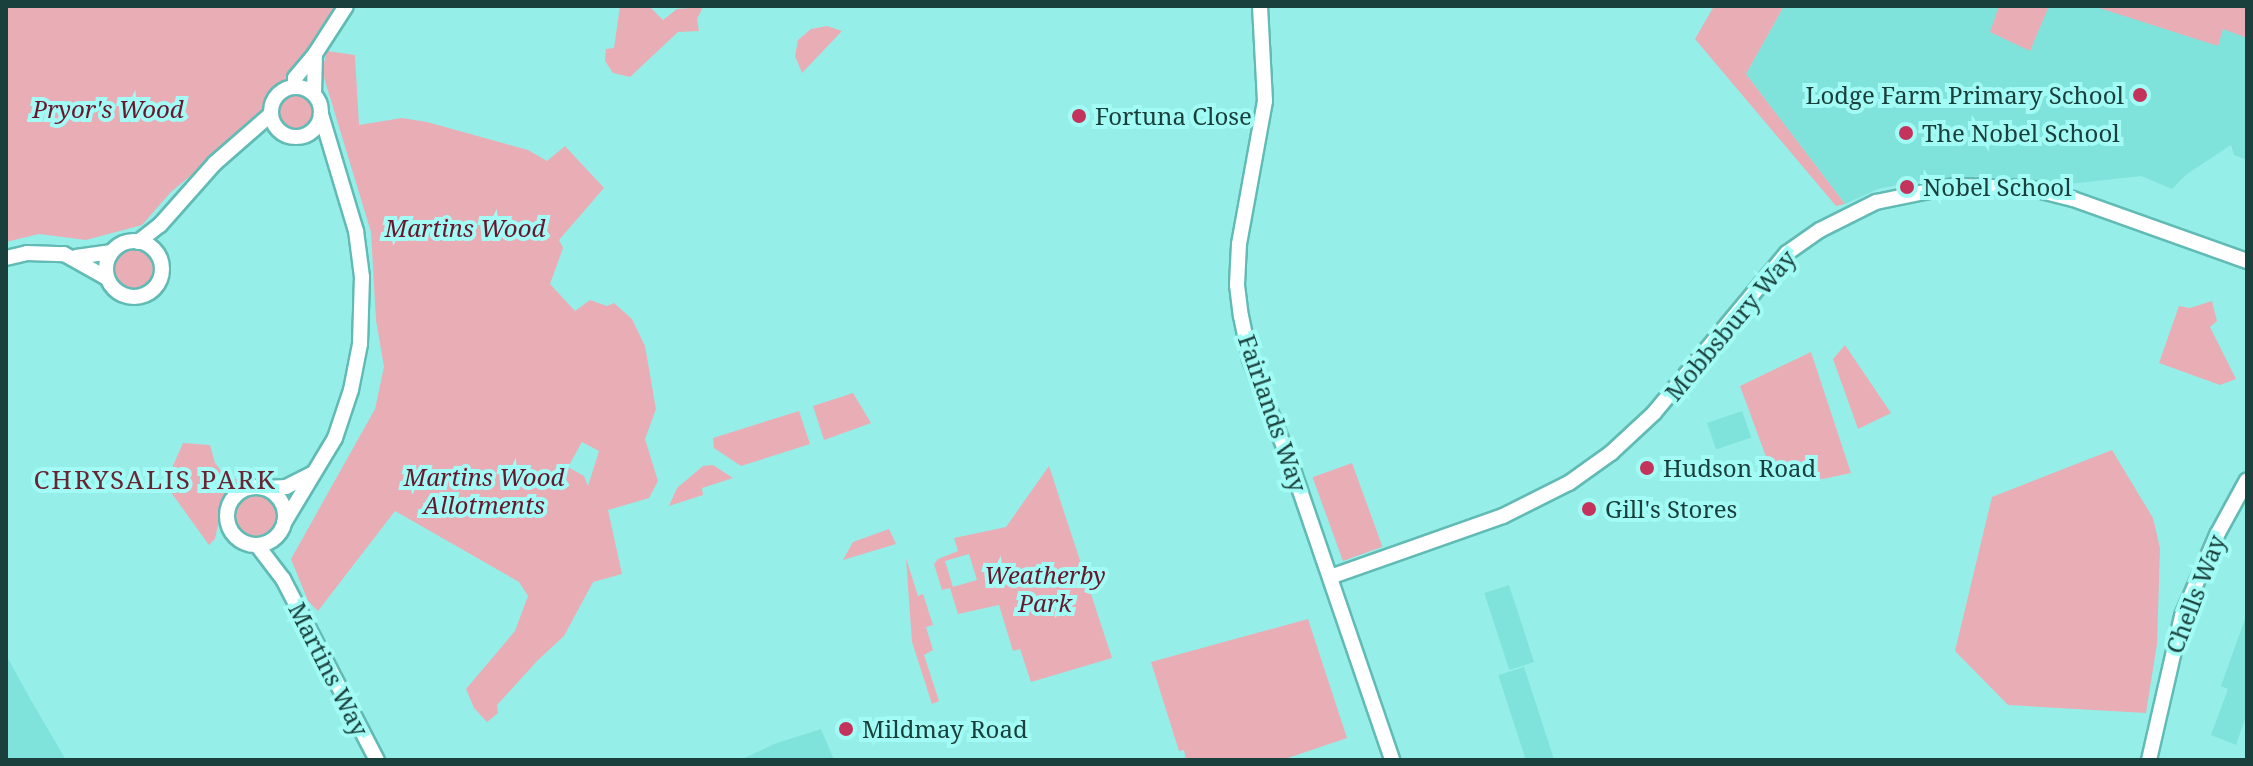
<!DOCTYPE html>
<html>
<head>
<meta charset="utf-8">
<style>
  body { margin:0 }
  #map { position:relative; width:2253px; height:766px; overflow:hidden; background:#95efe8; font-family:"Noto Serif",serif }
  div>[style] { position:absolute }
  .built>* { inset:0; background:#7fe3db; transform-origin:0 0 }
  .green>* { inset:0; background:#e9adb6; transform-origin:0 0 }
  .round { border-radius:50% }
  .roads { filter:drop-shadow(2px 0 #61bbb4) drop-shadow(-2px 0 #61bbb4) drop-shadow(0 2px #61bbb4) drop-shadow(0 -2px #61bbb4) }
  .secondary>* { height:14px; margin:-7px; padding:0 7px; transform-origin:7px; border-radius:7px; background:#fff }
  .secondary>.ring { margin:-7px; padding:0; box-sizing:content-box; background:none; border:14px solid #fff; border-radius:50% }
  .dots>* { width:22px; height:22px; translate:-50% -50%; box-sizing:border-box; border:4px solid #a2fcf5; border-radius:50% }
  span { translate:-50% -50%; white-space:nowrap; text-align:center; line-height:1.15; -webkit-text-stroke:8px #a2fcf5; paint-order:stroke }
  .poi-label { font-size:24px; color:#1a403d }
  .right { translate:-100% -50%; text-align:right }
  .left { translate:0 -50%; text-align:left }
  .park-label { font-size:24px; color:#68182e; font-style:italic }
  .street-label { font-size:24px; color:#1a403d }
  .neighbourhood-label { font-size:26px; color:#6a2535; letter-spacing:2px }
  .frame { position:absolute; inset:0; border:8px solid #1a403d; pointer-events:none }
</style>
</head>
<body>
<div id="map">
  <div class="built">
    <i style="clip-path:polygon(1784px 6px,2247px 6px,2247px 160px,2234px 155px,2231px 145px,2187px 174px,2172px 189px,2141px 176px,2051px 186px,1983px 176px,1911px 182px,1878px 189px,1845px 204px,1746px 74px)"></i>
    <i style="left:1742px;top:411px;width:28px;height:37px;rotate:71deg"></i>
    <i style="left:1509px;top:585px;width:81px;height:26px;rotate:72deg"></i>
    <i style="clip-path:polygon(2247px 613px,2247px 713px,2236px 745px,2211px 735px,2228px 689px,2221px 686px)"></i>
    <i style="clip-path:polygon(6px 655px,32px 702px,66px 760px,6px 760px)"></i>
    <i style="left:1524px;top:667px;width:98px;height:27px;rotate:72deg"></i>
    <i style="clip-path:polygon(821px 729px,834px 760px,741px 760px,774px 744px)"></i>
  </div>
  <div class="green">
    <i style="clip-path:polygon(6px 6px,337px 6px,299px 67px,237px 137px,171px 192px,142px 225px,86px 240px,39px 234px,6px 242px)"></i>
    <i style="clip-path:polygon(620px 6px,649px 6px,663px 20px,677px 9px,703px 7px,697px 19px,699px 31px,678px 32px,630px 77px,613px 73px,605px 61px,606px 49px,614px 48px)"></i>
    <i style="clip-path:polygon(1714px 6px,1784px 6px,1746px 74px,1845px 204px,1836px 206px,1695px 39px)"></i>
    <i style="clip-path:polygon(1999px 6px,2049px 6px,2030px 51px,1990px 32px)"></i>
    <i style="clip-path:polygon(2093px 6px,2247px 6px,2247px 38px,2223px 29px,2218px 46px)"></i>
    <i style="clip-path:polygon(827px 26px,842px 31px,802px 73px,795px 56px,798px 40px,811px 29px)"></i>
    <i style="clip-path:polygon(evenodd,327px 51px,355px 55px,359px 125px,402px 118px,427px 122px,528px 150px,547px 161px,565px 146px,604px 188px,559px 240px,563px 248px,550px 284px,575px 311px,590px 300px,607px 306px,614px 303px,632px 319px,645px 346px,656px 409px,645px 439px,658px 481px,649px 498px,608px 510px,622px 574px,593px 582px,564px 636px,538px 660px,497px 705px,498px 713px,487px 722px,474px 708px,466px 689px,515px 631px,528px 596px,519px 582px,395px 511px,318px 611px,308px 601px,291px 559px,375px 409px,384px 367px,376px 320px,371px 232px,322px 71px,327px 51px,582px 442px,599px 451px,588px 486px,584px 476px,568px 467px,582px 442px)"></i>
    <i class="round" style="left:276px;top:90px;width:44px;height:44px"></i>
    <i class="round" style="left:112px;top:245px;width:46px;height:46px"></i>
    <i style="clip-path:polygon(2212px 301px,2217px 321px,2210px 327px,2236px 379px,2220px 385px,2159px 363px,2179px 306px,2190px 308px)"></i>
    <i style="clip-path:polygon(1845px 345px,1891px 413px,1858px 429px,1833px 359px)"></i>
    <i style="clip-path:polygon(1811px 352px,1851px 473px,1823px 479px,1772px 473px,1740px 386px)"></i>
    <i style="clip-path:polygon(853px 393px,871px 423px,824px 440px,813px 406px)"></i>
    <i style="clip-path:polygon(799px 411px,810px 444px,741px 466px,714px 448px,713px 438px)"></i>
    <i style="clip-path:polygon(183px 443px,210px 445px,215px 463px,226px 477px,247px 481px,230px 490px,224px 498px,215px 539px,209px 545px,165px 484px)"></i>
    <i style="clip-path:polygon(2112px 450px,2153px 518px,2160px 548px,2157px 644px,2146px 713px,2008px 705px,1955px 651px,1992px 497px)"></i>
    <i style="left:1352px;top:463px;width:89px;height:42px;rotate:70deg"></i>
    <i style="clip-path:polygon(713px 465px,733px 478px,702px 488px,703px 495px,669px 506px,677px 488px,703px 466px)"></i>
    <i style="clip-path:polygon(evenodd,1049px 466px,1112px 658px,1031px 682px,1020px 649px,1013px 651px,999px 605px,958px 614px,950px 588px,942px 590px,934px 564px,938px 559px,958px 551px,954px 538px,1006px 527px,1049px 466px,969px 554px,977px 580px,953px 587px,945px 561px,969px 554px)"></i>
    <i class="round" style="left:234px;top:494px;width:44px;height:44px"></i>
    <i style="clip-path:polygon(889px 529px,896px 544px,843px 560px,853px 542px)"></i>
    <i style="clip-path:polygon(906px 558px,918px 596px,923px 594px,933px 625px,926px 627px,933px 650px,924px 655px,939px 701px,932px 704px,912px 642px)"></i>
    <i style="clip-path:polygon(1308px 619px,1347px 738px,1282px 760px,1186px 760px,1184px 750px,1179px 751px,1151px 662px)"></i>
  </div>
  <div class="roads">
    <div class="secondary">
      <i style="left:1260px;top:6px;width:95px;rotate:87deg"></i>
      <i style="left:1265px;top:101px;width:145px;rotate:100.3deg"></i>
      <i style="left:1239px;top:244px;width:41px;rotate:92.8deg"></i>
      <i style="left:1237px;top:285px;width:31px;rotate:83deg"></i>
      <i style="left:1241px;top:316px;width:44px;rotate:78.2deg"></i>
      <i style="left:1250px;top:359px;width:122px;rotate:68.9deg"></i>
      <i style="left:1294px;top:473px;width:303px;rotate:71.1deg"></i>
      <i style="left:295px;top:87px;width:9px;rotate:-90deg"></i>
      <i style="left:295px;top:78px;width:31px;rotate:-50deg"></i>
      <i style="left:315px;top:54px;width:57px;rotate:-57.1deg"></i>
      <i class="ring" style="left:271px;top:87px;width:36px;height:36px"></i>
      <i style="left:314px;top:94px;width:40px;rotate:-88.6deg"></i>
      <i class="ring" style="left:106px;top:241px;width:42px;height:42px"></i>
      <i style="left:138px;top:242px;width:28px;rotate:-38deg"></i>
      <i style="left:160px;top:225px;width:83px;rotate:-48.4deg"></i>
      <i style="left:215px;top:163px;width:74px;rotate:-41.2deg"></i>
      <i style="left:76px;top:257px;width:36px;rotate:-8deg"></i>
      <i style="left:6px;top:258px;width:22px;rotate:-13deg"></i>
      <i style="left:27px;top:253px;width:37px;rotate:2deg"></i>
      <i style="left:64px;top:254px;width:49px;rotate:29.2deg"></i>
      <i class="ring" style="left:227px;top:487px;width:44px;height:44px"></i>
      <i style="left:266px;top:488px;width:20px;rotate:-3deg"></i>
      <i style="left:286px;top:487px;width:30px;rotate:-27deg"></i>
      <i style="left:284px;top:523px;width:99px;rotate:-59deg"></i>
      <i style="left:335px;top:438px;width:51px;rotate:-71.6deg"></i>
      <i style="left:351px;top:390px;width:47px;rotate:-78.9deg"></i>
      <i style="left:360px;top:344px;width:67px;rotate:-88.3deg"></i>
      <i style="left:362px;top:277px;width:46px;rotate:-97.4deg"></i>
      <i style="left:356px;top:231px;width:122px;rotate:-106.7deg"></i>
      <i style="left:257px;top:545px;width:43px;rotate:52.6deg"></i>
      <i style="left:283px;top:579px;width:204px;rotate:62.6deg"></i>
      <i style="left:1330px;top:577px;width:183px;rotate:-19.4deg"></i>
      <i style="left:1503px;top:516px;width:74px;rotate:-26.6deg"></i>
      <i style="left:1569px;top:483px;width:52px;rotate:-35.5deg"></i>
      <i style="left:1611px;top:453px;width:59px;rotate:-42.9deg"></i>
      <i style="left:1654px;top:413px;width:208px;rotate:-50.3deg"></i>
      <i style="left:1787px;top:253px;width:40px;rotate:-34.9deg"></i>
      <i style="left:1820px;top:230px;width:63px;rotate:-26.6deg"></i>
      <i style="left:1876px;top:202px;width:80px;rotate:-11.6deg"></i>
      <i style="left:1954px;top:186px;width:75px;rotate:1.5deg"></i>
      <i style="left:2029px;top:188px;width:45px;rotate:14deg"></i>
      <i style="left:2073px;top:199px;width:185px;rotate:19.6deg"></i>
      <i style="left:2149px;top:760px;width:148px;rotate:-77.1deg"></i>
      <i style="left:2182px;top:616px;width:90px;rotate:-66.6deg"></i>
      <i style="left:2218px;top:533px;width:60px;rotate:-61.3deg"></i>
    </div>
  </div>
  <div class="dots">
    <i style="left:2140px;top:95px;background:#c3335b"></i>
    <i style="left:1079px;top:116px;background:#c3335b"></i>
    <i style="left:1906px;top:133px;background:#c3335b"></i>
    <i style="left:1907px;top:187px;background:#c3335b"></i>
    <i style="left:1647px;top:468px;background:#c3335b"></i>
    <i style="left:1589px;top:509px;background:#c3335b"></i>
    <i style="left:846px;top:729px;background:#c3335b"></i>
  </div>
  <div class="poi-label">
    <span class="right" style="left:2124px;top:95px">Lodge Farm Primary School</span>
    <span class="left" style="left:1095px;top:116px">Fortuna Close</span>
    <span class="left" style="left:1922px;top:133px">The Nobel School</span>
    <span class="left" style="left:1923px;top:187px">Nobel School</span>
    <span class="left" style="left:1663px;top:468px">Hudson Road</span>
    <span class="left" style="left:1605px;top:509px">Gill's Stores</span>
    <span class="left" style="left:862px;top:729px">Mildmay Road</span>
  </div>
  <div class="park-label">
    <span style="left:108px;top:109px">Pryor's Wood</span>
    <span style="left:465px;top:228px">Martins Wood</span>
    <span style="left:484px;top:491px">Martins Wood<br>Allotments</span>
    <span style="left:1045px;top:589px">Weatherby<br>Park</span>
  </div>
  <div class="street-label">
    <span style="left:1730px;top:325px;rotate:-50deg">Mobbsbury Way</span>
    <span style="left:1273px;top:413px;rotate:71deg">Fairlands Way</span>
    <span style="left:2195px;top:594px;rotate:-69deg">Chells Way</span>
    <span style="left:329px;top:669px;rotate:63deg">Martins Way</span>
  </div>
  <div class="neighbourhood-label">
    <span style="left:155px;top:480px">CHRYSALIS PARK</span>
  </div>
  <div class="frame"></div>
</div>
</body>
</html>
